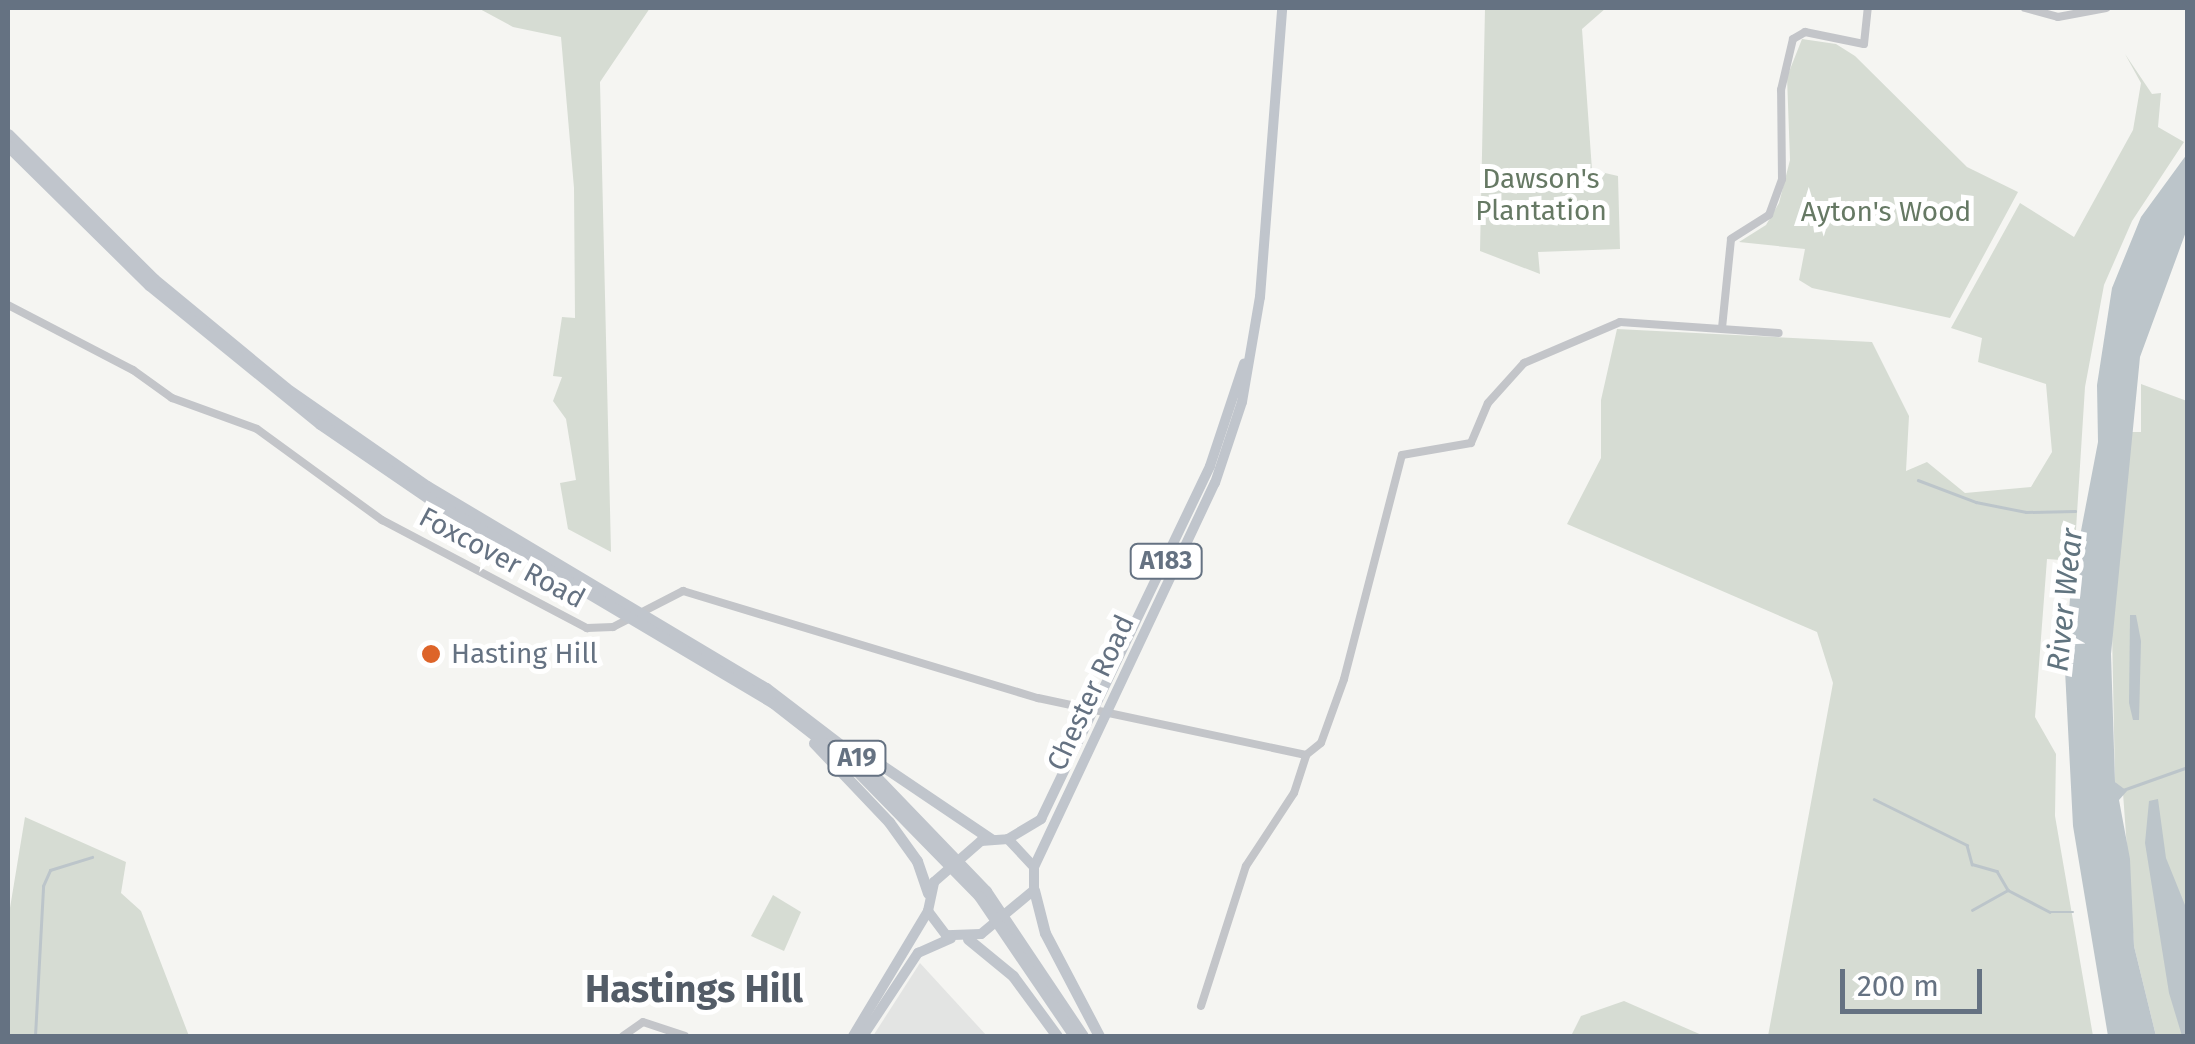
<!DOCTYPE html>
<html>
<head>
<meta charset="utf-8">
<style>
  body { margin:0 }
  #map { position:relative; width:2195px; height:1044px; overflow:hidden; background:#f5f5f2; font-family:"Fira Sans",sans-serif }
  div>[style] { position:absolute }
  .built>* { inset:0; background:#e3e4e3 }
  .green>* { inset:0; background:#d6dcd3 }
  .water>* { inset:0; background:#bcc5ca }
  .stream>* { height:2.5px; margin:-1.25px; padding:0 1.25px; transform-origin:1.25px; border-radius:1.25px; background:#bcc5ca }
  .tertiary>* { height:8px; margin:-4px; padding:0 4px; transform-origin:4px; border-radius:4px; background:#c3c5c9 }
  .primary>* { height:10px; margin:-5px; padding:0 5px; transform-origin:5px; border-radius:5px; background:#c0c5cc }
  .trunk>* { height:11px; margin:-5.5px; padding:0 5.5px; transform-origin:5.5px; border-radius:5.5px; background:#c0c5cc }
  .dots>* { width:28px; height:28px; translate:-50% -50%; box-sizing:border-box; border:5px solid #fff; border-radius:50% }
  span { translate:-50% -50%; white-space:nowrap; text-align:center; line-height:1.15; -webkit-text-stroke:10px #fff; paint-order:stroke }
  .shield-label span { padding:2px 8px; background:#fff; border:2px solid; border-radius:8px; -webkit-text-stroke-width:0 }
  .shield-label { font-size:25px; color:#657282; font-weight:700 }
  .park-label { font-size:28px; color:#667964 }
  .street-label { font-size:28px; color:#657282 }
  .poi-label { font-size:28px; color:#657282 }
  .left { translate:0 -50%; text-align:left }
  .water-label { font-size:30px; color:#61747f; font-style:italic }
  .district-label { font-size:38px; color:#535c67; font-weight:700 }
  .frame { position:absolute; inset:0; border:10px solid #657282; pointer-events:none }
  .scale { position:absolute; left:1840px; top:969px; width:142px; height:45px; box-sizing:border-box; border:5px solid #657282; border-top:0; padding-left:12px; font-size:30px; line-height:35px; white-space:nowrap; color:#657282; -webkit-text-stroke:8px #fff; paint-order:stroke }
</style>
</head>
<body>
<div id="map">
  <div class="built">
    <i style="clip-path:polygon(920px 963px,987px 1036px,873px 1036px)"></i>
  </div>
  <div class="green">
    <i style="clip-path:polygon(478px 8px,650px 8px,600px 82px,611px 552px,568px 529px,560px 483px,576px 480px,566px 419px,553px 401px,562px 377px,553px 376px,562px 317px,575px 318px,574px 188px,561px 37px,513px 27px)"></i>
    <i style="clip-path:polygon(1485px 8px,1606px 8px,1582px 29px,1592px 170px,1618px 176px,1620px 249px,1538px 252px,1540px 274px,1480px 251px)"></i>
    <i style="clip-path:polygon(1802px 39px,1836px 44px,1855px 56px,1967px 167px,2018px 192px,1950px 318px,1812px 288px,1799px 280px,1805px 249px,1739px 242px,1766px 225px,1779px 203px,1790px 160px,1787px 77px)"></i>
    <i style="clip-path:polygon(2125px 54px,2152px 94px,2161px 93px,2158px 127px,2184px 142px,2132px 221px,2104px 285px,2085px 387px,2074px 561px,2047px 559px,2035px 717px,2056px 754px,2055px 816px,2093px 1036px,1768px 1036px,1833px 683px,1817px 632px,1567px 524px,1601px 458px,1601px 400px,1617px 329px,1872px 342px,1909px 416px,1906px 471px,1927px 462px,1965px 493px,2031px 487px,2052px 452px,2046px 384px,1978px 362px,1982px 338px,1951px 328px,2020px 203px,2074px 237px,2133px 130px,2141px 83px)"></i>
    <i style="clip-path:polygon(2141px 384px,2187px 401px,2187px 1036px,2156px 1036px,2134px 946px,2123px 793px,2115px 782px,2112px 630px,2132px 432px,2141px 432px)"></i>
    <i style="clip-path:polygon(25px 817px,126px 862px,121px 893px,141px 911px,189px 1036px,8px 1036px,8px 920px)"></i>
    <i style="clip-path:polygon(773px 895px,801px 912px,784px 951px,751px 936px)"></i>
    <i style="clip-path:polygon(1624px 1001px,1704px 1036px,1571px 1036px,1581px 1016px)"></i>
  </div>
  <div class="water">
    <i style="clip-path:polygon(2187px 154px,2187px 229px,2140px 357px,2111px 654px,2115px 782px,2127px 791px,2119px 800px,2130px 859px,2134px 946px,2156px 1036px,2108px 1036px,2073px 826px,2065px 670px,2071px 583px,2098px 442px,2097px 385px,2112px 288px,2141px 217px)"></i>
    <i style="clip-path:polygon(2130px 615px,2136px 615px,2141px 641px,2139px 720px,2133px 720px,2129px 703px)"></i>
    <i style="clip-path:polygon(2158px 799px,2166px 858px,2187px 910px,2187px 1036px,2182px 1036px,2169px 993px,2145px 843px,2149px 801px)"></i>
  </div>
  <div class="stream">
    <i style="left:1918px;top:480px;width:62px;rotate:20.8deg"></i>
    <i style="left:1976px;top:502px;width:51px;rotate:11.3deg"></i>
    <i style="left:2026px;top:512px;width:49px;rotate:-1.2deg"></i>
    <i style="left:2123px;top:790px;width:69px;rotate:-19.5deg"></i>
    <i style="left:1874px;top:799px;width:104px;rotate:26.3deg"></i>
    <i style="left:1967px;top:845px;width:20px;rotate:75deg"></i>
    <i style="left:1972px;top:864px;width:26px;rotate:16deg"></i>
    <i style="left:1997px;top:871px;width:22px;rotate:60deg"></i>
    <i style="left:2008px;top:890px;width:47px;rotate:27.6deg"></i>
    <i style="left:2050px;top:912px;width:23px"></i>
    <i style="left:1972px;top:910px;width:41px;rotate:-29.1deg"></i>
    <i style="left:35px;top:1036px;width:150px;rotate:-86.9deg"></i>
    <i style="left:43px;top:886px;width:17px;rotate:-66deg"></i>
    <i style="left:50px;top:870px;width:44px;rotate:-17.2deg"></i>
  </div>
  <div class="tertiary">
    <i style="left:2025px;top:8px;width:34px;rotate:15deg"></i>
    <i style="left:2058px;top:17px;width:49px;rotate:-10.6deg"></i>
    <i style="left:8px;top:305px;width:141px;rotate:27.5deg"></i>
    <i style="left:133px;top:370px;width:48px;rotate:35.7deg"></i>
    <i style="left:172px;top:398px;width:90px;rotate:20deg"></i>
    <i style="left:257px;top:429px;width:155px;rotate:36.1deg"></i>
    <i style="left:382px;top:520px;width:232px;rotate:27.8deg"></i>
    <i style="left:587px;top:628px;width:26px;rotate:-2deg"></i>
    <i style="left:613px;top:627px;width:79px;rotate:-27.2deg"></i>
    <i style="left:683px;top:591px;width:371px;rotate:16.8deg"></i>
    <i style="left:1038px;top:698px;width:274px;rotate:12deg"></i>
    <i style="left:1722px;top:328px;width:89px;rotate:-84.2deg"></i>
    <i style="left:1731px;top:239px;width:45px;rotate:-32.3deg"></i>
    <i style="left:1769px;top:215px;width:38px;rotate:-70deg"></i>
    <i style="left:1782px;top:179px;width:89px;rotate:-90.6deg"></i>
    <i style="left:1781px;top:90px;width:52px;rotate:-76.8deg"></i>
    <i style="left:1793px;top:39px;width:14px;rotate:-30deg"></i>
    <i style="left:1805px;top:32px;width:60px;rotate:11.5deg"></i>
    <i style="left:1864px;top:44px;width:36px;rotate:-84deg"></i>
    <i style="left:1306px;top:755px;width:19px;rotate:-39deg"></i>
    <i style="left:1321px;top:743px;width:68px;rotate:-70.2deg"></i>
    <i style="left:1344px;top:679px;width:231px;rotate:-75.5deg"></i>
    <i style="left:1402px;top:455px;width:70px;rotate:-9.9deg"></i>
    <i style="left:1471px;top:443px;width:43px;rotate:-67deg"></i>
    <i style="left:1488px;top:403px;width:54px;rotate:-48deg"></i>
    <i style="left:1524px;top:363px;width:104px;rotate:-23.1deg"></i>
    <i style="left:1620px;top:322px;width:159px;rotate:4deg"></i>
    <i style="left:1201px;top:1006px;width:147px;rotate:-72.2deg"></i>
    <i style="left:1246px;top:866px;width:87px;rotate:-56.7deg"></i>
    <i style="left:1294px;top:793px;width:40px;rotate:-72deg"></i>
    <i style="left:623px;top:1036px;width:24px;rotate:-35deg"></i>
    <i style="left:643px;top:1022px;width:44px;rotate:18.4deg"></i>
  </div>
  <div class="primary">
    <i style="left:1008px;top:839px;width:39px;rotate:-31deg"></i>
    <i style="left:1041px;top:819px;width:391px;rotate:-64.4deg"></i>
    <i style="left:1210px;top:466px;width:108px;rotate:-71.6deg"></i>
    <i style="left:1008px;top:839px;width:38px;rotate:47deg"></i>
    <i style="left:1034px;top:867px;width:23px;rotate:90deg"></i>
    <i style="left:1034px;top:890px;width:69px;rotate:140.3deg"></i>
    <i style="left:981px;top:934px;width:35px;rotate:178deg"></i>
    <i style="left:946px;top:935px;width:30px;rotate:-127deg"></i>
    <i style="left:928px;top:911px;width:30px;rotate:-78deg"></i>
    <i style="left:934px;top:882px;width:62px;rotate:-41.1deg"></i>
    <i style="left:981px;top:841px;width:27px;rotate:-4deg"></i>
    <i style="left:1034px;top:867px;width:425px;rotate:-64.8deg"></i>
    <i style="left:1215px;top:483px;width:85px;rotate:-71.6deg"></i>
    <i style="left:1242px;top:402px;width:107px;rotate:-80.3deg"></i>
    <i style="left:1260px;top:297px;width:290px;rotate:-85.6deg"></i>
    <i style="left:853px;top:1036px;width:146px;rotate:-59deg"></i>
    <i style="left:863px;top:1036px;width:100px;rotate:-56.5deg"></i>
    <i style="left:918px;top:953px;width:36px;rotate:-24deg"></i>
  </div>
  <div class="trunk">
    <i style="left:8px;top:134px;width:206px;rotate:44.8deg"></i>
    <i style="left:154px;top:279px;width:171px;rotate:39.5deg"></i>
    <i style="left:286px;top:388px;width:172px;rotate:34.8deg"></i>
    <i style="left:427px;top:486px;width:395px;rotate:30.8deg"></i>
    <i style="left:766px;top:688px;width:116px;rotate:37.3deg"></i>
    <i style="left:858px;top:758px;width:185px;rotate:46.1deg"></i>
    <i style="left:986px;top:891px;width:174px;rotate:56.2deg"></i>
    <i style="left:8px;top:146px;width:198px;rotate:44.6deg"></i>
    <i style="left:149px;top:285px;width:220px;rotate:39.1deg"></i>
    <i style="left:320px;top:424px;width:131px;rotate:34.4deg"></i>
    <i style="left:428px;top:498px;width:401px;rotate:30.7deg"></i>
    <i style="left:773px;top:703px;width:91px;rotate:37.9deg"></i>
    <i style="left:845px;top:759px;width:192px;rotate:45.6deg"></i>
    <i style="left:979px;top:896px;width:169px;rotate:55.8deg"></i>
    <i style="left:814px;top:743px;width:109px;rotate:46.5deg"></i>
    <i style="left:889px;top:822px;width:48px;rotate:54.3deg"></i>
    <i style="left:917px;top:861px;width:34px;rotate:71deg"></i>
    <i style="left:853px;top:746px;width:166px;rotate:34deg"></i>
    <i style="left:1034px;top:890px;width:44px;rotate:75.7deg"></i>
    <i style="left:1045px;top:933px;width:116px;rotate:62.3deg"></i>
    <i style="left:968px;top:939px;width:58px;rotate:39.4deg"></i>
    <i style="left:1013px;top:976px;width:74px;rotate:53.7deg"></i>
  </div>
  <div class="dots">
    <i style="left:431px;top:654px;background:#dd6429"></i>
  </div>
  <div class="shield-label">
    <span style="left:1166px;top:561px">A183</span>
    <span style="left:857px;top:758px">A19</span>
  </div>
  <div class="park-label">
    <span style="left:1541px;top:195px">Dawson's<br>Plantation</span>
    <span style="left:1886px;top:212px">Ayton's Wood</span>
  </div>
  <div class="street-label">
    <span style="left:502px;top:558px;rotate:28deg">Foxcover Road</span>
    <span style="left:1091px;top:693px;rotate:-65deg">Chester Road</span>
  </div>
  <div class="poi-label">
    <span class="left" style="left:451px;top:654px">Hasting Hill</span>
  </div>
  <div class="water-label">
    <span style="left:2065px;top:600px;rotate:-84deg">River Wear</span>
  </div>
  <div class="district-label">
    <span style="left:694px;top:990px">Hastings Hill</span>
  </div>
  <div class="frame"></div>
  <div class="scale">200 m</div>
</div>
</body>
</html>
